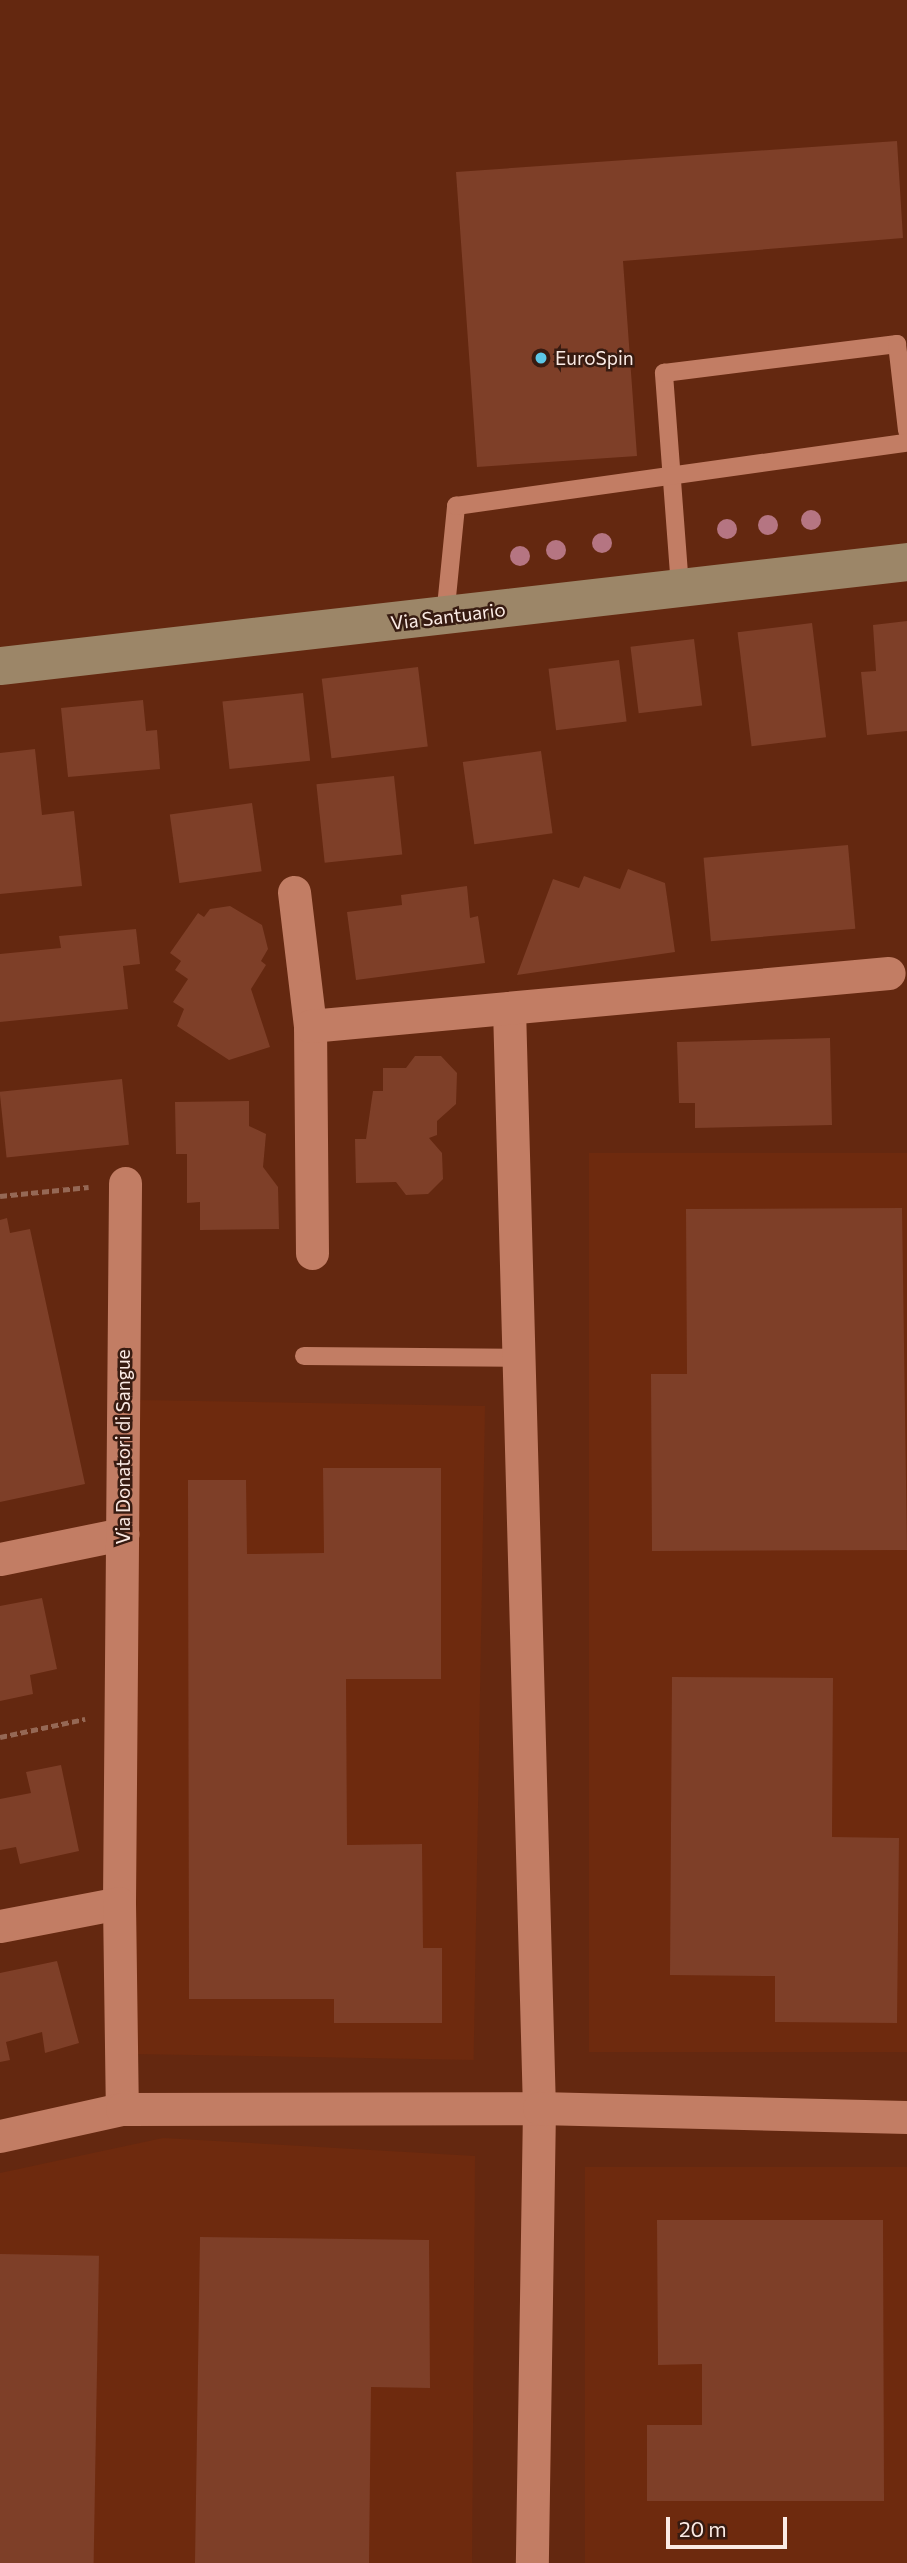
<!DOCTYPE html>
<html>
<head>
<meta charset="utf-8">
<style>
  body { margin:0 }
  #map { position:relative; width:907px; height:2563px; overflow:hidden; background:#642810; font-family:Commissioner,sans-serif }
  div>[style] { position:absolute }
  .built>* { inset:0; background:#6e2a0e; transform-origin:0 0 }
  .building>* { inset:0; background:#7e3f28; transform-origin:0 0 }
  .path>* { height:4.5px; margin-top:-2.25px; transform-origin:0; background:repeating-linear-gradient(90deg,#956855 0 7px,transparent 0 10.5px) }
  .lane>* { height:18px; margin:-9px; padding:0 9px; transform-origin:9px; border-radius:9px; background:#c27d64 }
  .street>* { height:33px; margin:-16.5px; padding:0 16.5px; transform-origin:16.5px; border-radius:16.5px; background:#c27d64 }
  .secondary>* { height:38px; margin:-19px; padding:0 19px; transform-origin:19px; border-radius:19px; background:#9c8668 }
  .trees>* { width:20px; height:20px; margin:-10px; border-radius:50%; background:#b57582 }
  .dots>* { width:19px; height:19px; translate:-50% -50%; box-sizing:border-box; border:4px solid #371b11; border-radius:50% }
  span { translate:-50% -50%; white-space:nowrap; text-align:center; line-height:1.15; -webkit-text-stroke:5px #371b11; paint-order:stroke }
  .poi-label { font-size:19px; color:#fbebe5 }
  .left { translate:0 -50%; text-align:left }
  .street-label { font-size:19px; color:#fbebe5 }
  .scale { position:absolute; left:666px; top:2517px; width:121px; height:32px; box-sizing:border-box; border:4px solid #fbebe5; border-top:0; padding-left:9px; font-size:21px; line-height:24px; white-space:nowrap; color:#fbebe5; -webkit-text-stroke:5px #371b11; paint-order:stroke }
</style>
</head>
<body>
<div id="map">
  <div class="built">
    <i style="left:589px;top:1153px;width:318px;height:899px"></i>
    <i style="left:485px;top:1406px;width:654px;height:345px;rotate:91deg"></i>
    <i style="clip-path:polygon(163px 2138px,475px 2156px,472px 2563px,0 2563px,0 2173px)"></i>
    <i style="left:585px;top:2167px;width:322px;height:396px"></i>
  </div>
  <div class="building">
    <i style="clip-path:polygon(897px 141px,903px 238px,623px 261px,637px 456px,477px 467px,456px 172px)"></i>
    <i style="clip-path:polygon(907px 621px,907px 731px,867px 735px,861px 672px,876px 671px,873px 625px)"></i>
    <i style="left:812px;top:623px;width:115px;height:75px;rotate:83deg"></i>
    <i style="left:694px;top:639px;width:67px;height:64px;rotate:83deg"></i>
    <i style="left:619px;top:660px;width:62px;height:71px;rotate:83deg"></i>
    <i style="left:418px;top:667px;width:80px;height:97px;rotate:83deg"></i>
    <i style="left:303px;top:693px;width:68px;height:81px;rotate:84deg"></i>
    <i style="clip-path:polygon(143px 700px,146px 731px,157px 730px,160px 769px,68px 777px,61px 708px)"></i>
    <i style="clip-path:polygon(35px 749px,42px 815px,74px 811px,82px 886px,0 894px,0 753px)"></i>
    <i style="left:541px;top:751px;width:83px;height:79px;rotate:82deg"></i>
    <i style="left:394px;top:776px;width:79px;height:78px;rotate:84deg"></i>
    <i style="left:252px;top:803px;width:69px;height:83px;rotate:82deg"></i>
    <i style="left:848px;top:845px;width:84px;height:145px;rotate:85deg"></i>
    <i style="clip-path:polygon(628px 869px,665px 883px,675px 952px,517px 975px,553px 879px,579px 888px,584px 876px,620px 889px)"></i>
    <i style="clip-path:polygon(467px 886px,470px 918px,478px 916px,485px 963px,356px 980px,347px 912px,402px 905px,401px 895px)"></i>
    <i style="clip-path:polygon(230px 906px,262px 925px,268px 949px,261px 961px,266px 965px,251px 989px,270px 1047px,229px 1060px,177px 1026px,184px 1009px,173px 1002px,188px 979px,175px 970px,181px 961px,170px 953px,198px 913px,204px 917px,210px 909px)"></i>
    <i style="clip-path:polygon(136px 929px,140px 964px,123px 966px,128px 1009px,0 1022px,0 954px,61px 948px,59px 936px)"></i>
    <i style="clip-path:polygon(830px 1038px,832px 1125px,695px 1128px,695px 1103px,679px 1103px,677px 1042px)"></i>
    <i style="clip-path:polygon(415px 1056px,441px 1056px,457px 1073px,456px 1104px,437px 1121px,437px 1135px,429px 1138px,442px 1153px,443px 1179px,428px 1194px,406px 1195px,396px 1182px,356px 1183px,355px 1139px,366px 1139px,373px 1091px,383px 1091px,383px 1068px,406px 1068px)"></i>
    <i style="left:122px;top:1079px;width:66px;height:123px;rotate:84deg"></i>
    <i style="clip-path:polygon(249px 1101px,249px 1126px,266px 1134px,263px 1167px,278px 1187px,279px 1229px,200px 1230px,200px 1202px,187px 1203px,187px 1154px,176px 1154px,175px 1102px)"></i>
    <i style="clip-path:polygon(902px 1208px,907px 1550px,652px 1551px,651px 1374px,687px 1374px,686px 1209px)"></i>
    <i style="clip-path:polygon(7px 1218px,10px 1233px,30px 1229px,85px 1484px,0 1502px,0 1220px)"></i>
    <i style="clip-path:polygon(323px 1468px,441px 1468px,441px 1679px,346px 1679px,347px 1845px,422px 1844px,423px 1948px,442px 1948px,442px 2023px,334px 2023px,334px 1999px,189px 1999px,188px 1480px,246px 1480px,247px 1554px,324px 1553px)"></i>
    <i style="clip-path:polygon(42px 1598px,57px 1669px,30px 1675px,33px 1694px,0 1701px,0 1606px)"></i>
    <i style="clip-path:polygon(672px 1677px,833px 1678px,832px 1837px,899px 1838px,897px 2023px,775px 2022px,775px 1976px,670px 1975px)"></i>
    <i style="clip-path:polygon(61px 1765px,79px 1851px,20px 1864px,16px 1847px,0 1850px,0 1799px,31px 1793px,26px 1772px)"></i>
    <i style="clip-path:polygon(57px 1961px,79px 2043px,45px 2053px,42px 2032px,6px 2042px,10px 2060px,0 2062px,0 1973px)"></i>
    <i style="clip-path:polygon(657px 2220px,883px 2220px,884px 2501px,647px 2501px,647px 2425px,702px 2425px,702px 2364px,658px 2365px)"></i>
    <i style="clip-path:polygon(200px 2237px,429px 2240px,430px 2388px,371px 2387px,369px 2563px,195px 2563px)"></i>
    <i style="left:0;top:2254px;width:99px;height:309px;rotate:1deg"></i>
  </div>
  <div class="path">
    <i style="left:0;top:1196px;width:89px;rotate:-5.8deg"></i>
    <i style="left:0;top:1737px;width:87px;rotate:-12deg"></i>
  </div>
  <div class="lane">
    <i style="left:680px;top:587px;width:215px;rotate:-94.3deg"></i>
    <i style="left:664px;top:373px;width:235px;rotate:-7.1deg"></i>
    <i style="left:897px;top:344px;width:87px;rotate:83.4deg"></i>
    <i style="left:445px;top:617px;width:112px;rotate:-84.3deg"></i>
    <i style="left:456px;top:506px;width:455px;rotate:-8deg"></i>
    <i style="left:304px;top:1356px;width:215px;rotate:0.5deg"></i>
  </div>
  <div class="street">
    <i style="left:294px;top:892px;width:135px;rotate:83.2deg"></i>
    <i style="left:509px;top:1008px;width:1100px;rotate:88.44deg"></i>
    <i style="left:539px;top:2108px;width:455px;rotate:90.9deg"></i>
    <i style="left:312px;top:1253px;width:227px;rotate:-90.5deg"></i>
    <i style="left:310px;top:1026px;width:581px;rotate:-5.23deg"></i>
    <i style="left:0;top:1559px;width:125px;rotate:-11.6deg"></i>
    <i style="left:119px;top:1903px;width:720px;rotate:-89.52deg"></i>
    <i style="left:0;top:1926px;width:121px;rotate:-10.9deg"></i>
    <i style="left:119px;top:1903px;width:206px;rotate:89.2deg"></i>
    <i style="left:0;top:2136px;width:125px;rotate:-12.5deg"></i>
    <i style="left:122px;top:2109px;width:417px;rotate:-0.1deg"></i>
    <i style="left:539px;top:2108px;width:368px;rotate:1.4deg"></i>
  </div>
  <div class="secondary">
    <i style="left:0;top:666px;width:913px;rotate:-6.54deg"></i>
  </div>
  <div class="trees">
    <i style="left:811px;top:520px"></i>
    <i style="left:768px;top:525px"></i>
    <i style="left:727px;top:529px"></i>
    <i style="left:602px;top:543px"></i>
    <i style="left:556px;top:550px"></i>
    <i style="left:520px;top:556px"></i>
  </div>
  <div class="dots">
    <i style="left:541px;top:358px;background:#5cc7e7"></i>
  </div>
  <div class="poi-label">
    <span class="left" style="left:555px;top:358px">EuroSpin</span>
  </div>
  <div class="street-label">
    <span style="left:448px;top:616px;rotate:-7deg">Via Santuario</span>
    <span style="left:123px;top:1447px;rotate:-90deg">Via Donatori di Sangue</span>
  </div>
  <div class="scale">20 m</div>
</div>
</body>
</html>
